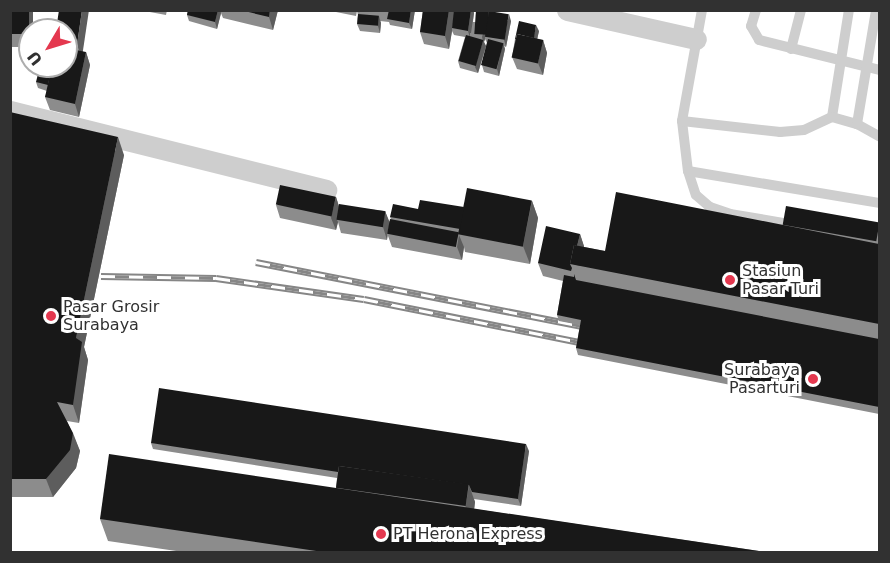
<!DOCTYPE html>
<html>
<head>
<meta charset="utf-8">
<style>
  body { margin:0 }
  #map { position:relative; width:890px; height:563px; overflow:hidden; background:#fff; font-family:"DejaVu Sans",sans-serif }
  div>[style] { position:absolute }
  .service>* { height:10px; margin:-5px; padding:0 5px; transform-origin:5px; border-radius:5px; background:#cecece }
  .minor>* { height:21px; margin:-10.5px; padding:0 10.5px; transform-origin:10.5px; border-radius:10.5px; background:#cecece }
  .rail>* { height:7px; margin-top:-3.5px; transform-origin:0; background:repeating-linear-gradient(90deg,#fff 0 14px,#868686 0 28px); box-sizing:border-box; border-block:2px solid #868686 }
  .wall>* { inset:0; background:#8c8c8c }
  .shaded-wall>* { inset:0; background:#5d5d5d }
  .building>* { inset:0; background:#181818; transform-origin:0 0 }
  .dots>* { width:16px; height:16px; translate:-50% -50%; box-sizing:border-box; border:3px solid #fff; border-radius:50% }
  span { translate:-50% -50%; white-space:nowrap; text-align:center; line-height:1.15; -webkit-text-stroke:6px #fff; paint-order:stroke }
  .poi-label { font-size:16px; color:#313131 }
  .left { translate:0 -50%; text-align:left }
  .right { translate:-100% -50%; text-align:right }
  .frame { position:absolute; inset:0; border:12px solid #313131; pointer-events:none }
  .north { position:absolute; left:18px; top:18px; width:60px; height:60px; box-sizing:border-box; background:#fff; border:2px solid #adadad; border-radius:50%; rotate:232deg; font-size:16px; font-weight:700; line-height:24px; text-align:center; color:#313131 }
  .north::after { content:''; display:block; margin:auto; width:21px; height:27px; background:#e4384f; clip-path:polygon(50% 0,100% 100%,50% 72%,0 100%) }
</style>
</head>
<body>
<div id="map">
  <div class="service">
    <i style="left:702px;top:10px;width:113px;rotate:100.2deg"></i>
    <i style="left:682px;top:121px;width:50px;rotate:83.2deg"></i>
    <i style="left:688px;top:171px;width:25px;rotate:72deg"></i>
    <i style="left:696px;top:195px;width:18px;rotate:41deg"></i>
    <i style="left:710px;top:207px;width:21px;rotate:19deg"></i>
    <i style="left:730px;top:214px;width:67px;rotate:9.5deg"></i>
    <i style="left:756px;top:10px;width:17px;rotate:107deg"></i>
    <i style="left:751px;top:26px;width:16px;rotate:60deg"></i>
    <i style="left:759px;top:40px;width:125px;rotate:13.9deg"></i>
    <i style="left:791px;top:49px;width:40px;rotate:-75.6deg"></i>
    <i style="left:832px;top:117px;width:108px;rotate:-81deg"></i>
    <i style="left:682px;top:121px;width:99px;rotate:6.4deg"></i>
    <i style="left:780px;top:132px;width:24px;rotate:-5deg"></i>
    <i style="left:804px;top:130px;width:31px;rotate:-25deg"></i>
    <i style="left:832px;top:117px;width:26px;rotate:16deg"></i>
    <i style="left:857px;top:124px;width:26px;rotate:29deg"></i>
    <i style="left:857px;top:124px;width:116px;rotate:-80.5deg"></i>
    <i style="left:688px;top:171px;width:195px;rotate:9.5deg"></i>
  </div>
  <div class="minor">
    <i style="left:567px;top:10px;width:132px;rotate:12.7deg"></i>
    <i style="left:10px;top:111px;width:326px;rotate:14deg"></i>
  </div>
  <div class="rail">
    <i style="left:256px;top:262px;width:348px;rotate:11.1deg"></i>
    <i style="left:101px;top:276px;width:115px;rotate:1deg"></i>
    <i style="left:216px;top:278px;width:149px;rotate:8.1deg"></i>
    <i style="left:364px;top:299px;width:235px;rotate:11.3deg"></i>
  </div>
  <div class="wall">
    <i style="clip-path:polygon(10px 10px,30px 30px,30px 47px,10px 47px)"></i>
    <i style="clip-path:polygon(59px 10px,83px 52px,86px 52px,90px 65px,79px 117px,50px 110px,45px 97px,47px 91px,38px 88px,36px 82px,66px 66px,66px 30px)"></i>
    <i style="clip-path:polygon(139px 10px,167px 10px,166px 15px)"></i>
    <i style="clip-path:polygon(188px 10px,278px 10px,273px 30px,223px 18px,221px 13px,217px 29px,189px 21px,187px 15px)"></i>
    <i style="clip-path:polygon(335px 10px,415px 10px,412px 29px,390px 25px,389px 22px,380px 21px,381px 23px,380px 33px,360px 31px,357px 24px,358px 15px,357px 11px,356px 16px,336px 12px)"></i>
    <i style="clip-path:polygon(423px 10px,473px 10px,474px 13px,473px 22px,511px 21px,506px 47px,504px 46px,505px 49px,499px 76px,484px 72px,482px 65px,487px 43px,485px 39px,484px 42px,486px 46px,478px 73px,460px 68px,458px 61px,465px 37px,454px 35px,452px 31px,449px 49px,424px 44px,420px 32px)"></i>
    <i style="clip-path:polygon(539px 31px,537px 39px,543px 40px,547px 53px,543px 75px,517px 69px,512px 57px,515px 39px)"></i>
    <i style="clip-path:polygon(10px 112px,124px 155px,84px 347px,88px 360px,79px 423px,67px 421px,80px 451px,76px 468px,53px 497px,10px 497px)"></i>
    <i style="clip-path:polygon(336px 197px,339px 206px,385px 211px,389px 222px,391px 219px,390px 217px,418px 209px,464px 207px,532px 201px,538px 218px,530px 264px,465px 252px,464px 247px,462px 260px,392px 247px,388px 236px,387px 240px,341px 233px,338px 222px,336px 230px,280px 218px,276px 205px)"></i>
    <i style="clip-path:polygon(879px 223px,879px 414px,578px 355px,576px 348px,580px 325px,559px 321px,557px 315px,563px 281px,543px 276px,538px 263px,580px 234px,584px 247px,605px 251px,783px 225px)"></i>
    <i style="clip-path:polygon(151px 443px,529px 451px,521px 506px,474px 499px,475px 502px,474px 509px,765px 552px,183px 552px,108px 541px,100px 519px,336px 488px,337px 478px,153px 449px)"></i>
  </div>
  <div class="shaded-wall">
    <i style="clip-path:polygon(29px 10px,33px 10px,33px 30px,30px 30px,30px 39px,29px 35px)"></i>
    <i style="clip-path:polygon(82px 10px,89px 10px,82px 57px,77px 45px)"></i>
    <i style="clip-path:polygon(218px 10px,220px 10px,221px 13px,217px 29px,215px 22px)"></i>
    <i style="clip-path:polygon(270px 10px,278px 10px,273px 30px,269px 17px)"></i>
    <i style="clip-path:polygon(411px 10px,415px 10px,412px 29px,409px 23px)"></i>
    <i style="clip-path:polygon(449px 10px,456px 10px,452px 28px,452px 31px,449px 49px,445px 36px)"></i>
    <i style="clip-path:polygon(471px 10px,473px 10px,474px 13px,471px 33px,470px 33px,470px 38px,468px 31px)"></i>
    <i style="clip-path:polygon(489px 11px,491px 17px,485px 37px,485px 39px,484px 42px,486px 46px,478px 73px,475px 67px,483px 41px,482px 37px)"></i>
    <i style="clip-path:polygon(509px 14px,511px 21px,506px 47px,504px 40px)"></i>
    <i style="clip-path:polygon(379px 16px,381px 23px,380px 33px,378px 26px)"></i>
    <i style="clip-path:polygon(536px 25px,539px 31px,535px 49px,533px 42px)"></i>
    <i style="clip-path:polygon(543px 40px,547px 53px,543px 75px,538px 63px)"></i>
    <i style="clip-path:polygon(503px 43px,505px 49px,499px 76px,497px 69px)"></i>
    <i style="clip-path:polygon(86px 52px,90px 65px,79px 117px,75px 104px)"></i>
    <i style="clip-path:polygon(118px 137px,124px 155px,84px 347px,88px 360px,79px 423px,73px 405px,76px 338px)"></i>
    <i style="clip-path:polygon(336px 197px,340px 210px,337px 220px,338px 222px,336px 230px,331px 218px)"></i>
    <i style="clip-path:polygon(532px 201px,538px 218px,530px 264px,523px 246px)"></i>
    <i style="clip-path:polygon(385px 211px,390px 223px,387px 234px,387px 240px,383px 227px)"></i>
    <i style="clip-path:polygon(580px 234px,584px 246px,580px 266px,573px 264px)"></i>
    <i style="clip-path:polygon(459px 235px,464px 247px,462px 260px,457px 247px)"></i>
    <i style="clip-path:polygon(73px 433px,80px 451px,76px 468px,53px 497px,46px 479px)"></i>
    <i style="clip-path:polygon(526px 444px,529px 451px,521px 506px,518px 499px)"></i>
    <i style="clip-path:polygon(469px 485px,475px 502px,472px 528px,465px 510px)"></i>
  </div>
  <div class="building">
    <i style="left:10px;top:10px;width:19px;height:24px"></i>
    <i style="clip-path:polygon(59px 10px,82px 10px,77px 45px,66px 43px,66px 30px,56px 30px)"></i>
    <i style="clip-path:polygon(188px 10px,218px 10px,215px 22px,187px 15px)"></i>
    <i style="clip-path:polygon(240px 10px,270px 10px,269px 17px)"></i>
    <i style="clip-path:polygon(389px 10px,411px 10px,409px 23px,387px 19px)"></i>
    <i style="clip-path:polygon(423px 10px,449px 10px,445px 36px,420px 32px)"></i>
    <i style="clip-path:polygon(454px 10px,471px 10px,468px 31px,452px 28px)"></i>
    <i style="left:476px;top:10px;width:13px;height:24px;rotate:4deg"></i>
    <i style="left:489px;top:11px;width:20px;height:26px;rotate:9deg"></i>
    <i style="left:358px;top:14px;width:21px;height:10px;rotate:5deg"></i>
    <i style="clip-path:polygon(519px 21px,536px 25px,534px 38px,517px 34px,516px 39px,515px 39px)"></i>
    <i style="left:517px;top:34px;width:27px;height:24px;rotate:13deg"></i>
    <i style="left:466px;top:35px;width:18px;height:27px;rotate:16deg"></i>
    <i style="left:488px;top:39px;width:16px;height:27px;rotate:15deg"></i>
    <i style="clip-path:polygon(66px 48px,86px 52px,75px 104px,45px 97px,52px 66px,66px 66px)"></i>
    <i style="clip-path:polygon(40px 66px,52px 66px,48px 85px,36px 82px)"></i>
    <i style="clip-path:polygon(10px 112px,118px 137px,76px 338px,82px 342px,73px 405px,57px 402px,73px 433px,70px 450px,46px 479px,10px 479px)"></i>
    <i style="left:280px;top:185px;width:57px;height:20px;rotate:12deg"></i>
    <i style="left:467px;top:188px;width:66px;height:47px;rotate:11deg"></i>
    <i style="clip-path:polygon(616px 192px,879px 244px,879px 324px,570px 264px,574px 245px,605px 251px)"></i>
    <i style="clip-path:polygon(420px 200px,464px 207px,460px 229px,390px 217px,393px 204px,418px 209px)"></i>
    <i style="left:339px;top:204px;width:47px;height:16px;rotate:9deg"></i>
    <i style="left:786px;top:206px;width:95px;height:19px;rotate:10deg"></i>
    <i style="left:390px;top:219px;width:70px;height:15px;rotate:11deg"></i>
    <i style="clip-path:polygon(546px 226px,580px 234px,577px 246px,574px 245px,570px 264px,572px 268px,571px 271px,538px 263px)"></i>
    <i style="clip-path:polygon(574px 274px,576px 280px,879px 339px,879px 407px,576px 348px,581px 320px,557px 315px,564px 275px,574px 277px)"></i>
    <i style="clip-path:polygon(159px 388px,526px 444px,518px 499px,472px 492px,469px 485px,339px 466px,338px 472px,151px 443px)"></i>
    <i style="clip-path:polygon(109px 454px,765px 552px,323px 552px,100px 519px)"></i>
    <i style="left:339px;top:466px;width:131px;height:22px;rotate:8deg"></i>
  </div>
  <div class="dots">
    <i style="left:730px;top:280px;background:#e4384f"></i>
    <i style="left:51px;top:316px;background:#e4384f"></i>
    <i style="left:813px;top:379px;background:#e4384f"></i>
    <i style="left:381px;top:534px;background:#e4384f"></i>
  </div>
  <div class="poi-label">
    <span class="left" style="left:742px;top:280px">Stasiun<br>Pasar Turi</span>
    <span class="left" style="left:63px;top:316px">Pasar Grosir<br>Surabaya</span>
    <span class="right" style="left:800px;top:379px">Surabaya<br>Pasarturi</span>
    <span class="left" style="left:393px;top:534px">PT Herona Express</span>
  </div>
  <div class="frame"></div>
  <div class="north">U</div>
</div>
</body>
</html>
